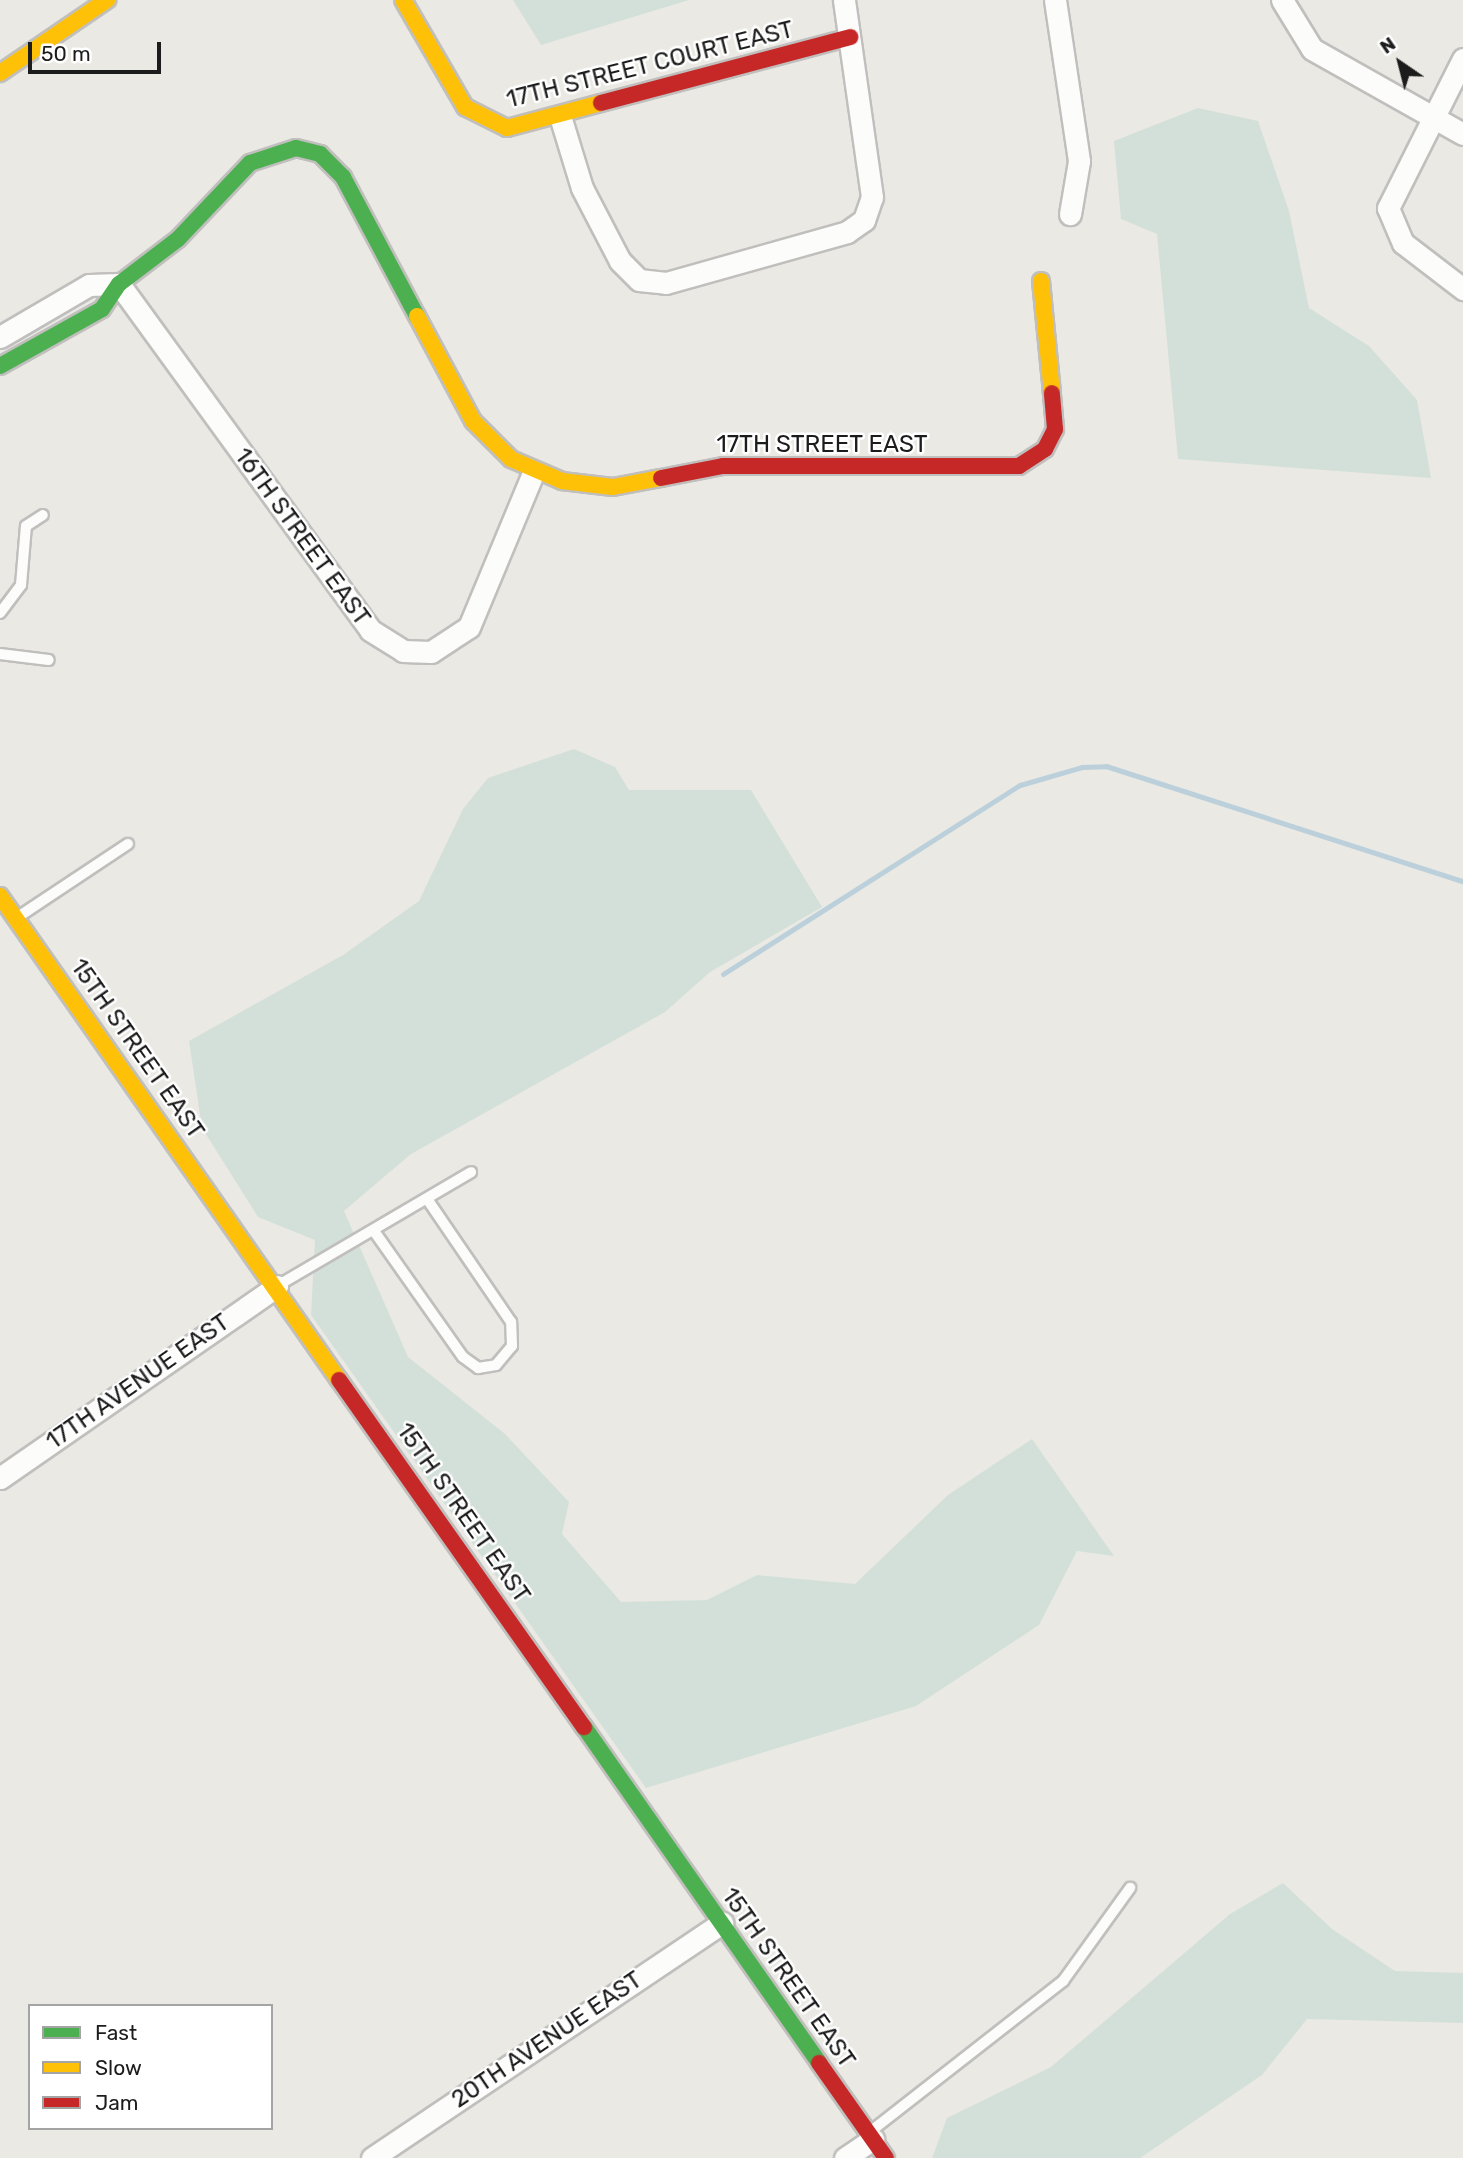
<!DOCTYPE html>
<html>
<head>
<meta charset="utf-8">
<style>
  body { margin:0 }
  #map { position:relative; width:1463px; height:2158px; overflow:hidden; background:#eae9e4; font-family:Rubik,sans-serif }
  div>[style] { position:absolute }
  .wetland>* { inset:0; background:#d3e0d9 }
  .stream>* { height:5px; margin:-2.5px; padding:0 2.5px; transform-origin:2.5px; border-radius:2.5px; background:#bbd0da }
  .roads { filter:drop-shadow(2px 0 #c0bfbd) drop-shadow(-2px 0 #c0bfbd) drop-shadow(0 2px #c0bfbd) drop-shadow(0 -2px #c0bfbd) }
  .lane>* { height:10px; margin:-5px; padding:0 5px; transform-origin:5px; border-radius:5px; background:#fcfcfb }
  .street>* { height:21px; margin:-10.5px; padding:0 10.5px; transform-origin:10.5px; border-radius:10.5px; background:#fcfcfb }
  .fast>* { height:16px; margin:-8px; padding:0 8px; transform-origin:8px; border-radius:8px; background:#4caf50 }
  .slow>* { height:16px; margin:-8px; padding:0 8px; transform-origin:8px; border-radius:8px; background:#ffc107 }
  .jam>* { height:16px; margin:-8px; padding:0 8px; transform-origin:8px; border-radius:8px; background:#c62828 }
  span { translate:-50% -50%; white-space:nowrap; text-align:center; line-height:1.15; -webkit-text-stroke:5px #fff; paint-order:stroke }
  .street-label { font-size:24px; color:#1c1c1c }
  .legend { position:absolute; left:28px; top:2004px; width:245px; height:126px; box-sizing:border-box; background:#fff; border:2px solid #a4a4a4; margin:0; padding:9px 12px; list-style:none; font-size:21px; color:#1c1c1c }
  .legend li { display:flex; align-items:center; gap:14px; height:35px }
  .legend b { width:35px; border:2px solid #a4a4a4 }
  .north { position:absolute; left:1365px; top:28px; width:70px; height:70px; -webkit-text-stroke:5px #fff; paint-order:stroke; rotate:325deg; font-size:19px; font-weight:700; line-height:28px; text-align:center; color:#1c1c1c }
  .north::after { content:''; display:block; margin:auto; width:24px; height:32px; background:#1c1c1c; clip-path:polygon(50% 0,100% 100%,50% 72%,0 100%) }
  .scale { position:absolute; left:28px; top:42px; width:133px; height:32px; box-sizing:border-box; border:4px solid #1c1c1c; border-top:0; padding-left:9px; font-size:21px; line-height:24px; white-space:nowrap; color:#1c1c1c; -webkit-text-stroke:5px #fff; paint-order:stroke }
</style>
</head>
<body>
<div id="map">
  <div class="wetland">
    <i style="clip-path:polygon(513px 0,689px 0,541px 45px)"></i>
    <i style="clip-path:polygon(1198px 108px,1258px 121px,1289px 211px,1309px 308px,1369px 346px,1417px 400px,1431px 478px,1178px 459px,1157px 234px,1121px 219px,1114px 141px)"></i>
    <i style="clip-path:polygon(574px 749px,615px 767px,629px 790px,751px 790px,822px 907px,710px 972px,665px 1012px,411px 1154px,344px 1211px,408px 1357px,504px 1433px,569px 1502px,562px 1534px,621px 1602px,707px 1600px,757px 1575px,855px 1584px,948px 1495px,1032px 1439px,1114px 1556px,1077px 1551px,1039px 1625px,916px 1706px,646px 1788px,311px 1315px,315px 1240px,258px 1217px,202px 1128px,189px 1041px,343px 955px,419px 901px,463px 809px,488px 778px)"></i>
    <i style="clip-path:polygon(1283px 1883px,1332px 1929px,1395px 1971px,1463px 1973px,1463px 2023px,1307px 2019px,1262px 2075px,1140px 2158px,932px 2158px,947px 2118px,1051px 2067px,1230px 1914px)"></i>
  </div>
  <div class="stream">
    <i style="left:723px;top:974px;width:352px;rotate:-32.5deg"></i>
    <i style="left:1020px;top:785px;width:65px;rotate:-16.2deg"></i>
    <i style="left:1082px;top:767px;width:24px;rotate:-2deg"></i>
    <i style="left:1106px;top:766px;width:375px;rotate:17.9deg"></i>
  </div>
  <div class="roads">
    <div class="lane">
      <i style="left:0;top:613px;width:35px;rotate:-53deg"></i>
      <i style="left:21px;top:585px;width:59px;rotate:-85.2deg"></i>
      <i style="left:26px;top:526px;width:20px;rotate:-33deg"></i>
      <i style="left:0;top:654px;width:49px;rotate:7deg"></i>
      <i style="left:18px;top:917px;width:132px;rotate:-33.6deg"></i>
      <i style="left:374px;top:1231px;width:154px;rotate:54.8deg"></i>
      <i style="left:463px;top:1357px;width:19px;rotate:36deg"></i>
      <i style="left:478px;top:1368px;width:18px;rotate:-9deg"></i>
      <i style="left:496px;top:1365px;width:25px;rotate:-50deg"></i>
      <i style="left:512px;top:1346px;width:24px;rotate:-92deg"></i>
      <i style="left:511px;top:1322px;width:149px;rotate:-124.3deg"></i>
      <i style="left:277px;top:1286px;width:225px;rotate:-30.4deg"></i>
      <i style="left:871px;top:2131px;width:244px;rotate:-38deg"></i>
      <i style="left:1063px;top:1981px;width:115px;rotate:-54.2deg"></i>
    </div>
    <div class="street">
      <i style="left:1055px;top:0;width:163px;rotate:81.5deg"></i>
      <i style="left:1079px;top:161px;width:54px;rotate:99.6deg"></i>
      <i style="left:1282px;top:0;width:57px;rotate:58.5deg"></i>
      <i style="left:1312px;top:49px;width:173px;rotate:29.4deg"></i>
      <i style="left:1463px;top:59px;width:167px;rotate:116.7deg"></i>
      <i style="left:1388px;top:208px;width:38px;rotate:67deg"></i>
      <i style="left:1403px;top:243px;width:76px;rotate:37.5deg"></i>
      <i style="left:560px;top:116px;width:75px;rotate:73deg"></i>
      <i style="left:582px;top:188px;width:82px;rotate:62.5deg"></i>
      <i style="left:620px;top:261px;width:27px;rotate:45deg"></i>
      <i style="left:639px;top:280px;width:27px;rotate:6deg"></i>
      <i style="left:666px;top:283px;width:188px;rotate:-15.7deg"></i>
      <i style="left:847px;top:232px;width:21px;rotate:-35deg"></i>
      <i style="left:864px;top:220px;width:24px;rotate:-71deg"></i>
      <i style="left:872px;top:197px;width:199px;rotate:-98.1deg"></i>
      <i style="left:0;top:337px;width:103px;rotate:-30.3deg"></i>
      <i style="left:89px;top:285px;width:30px;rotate:-2deg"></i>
      <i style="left:119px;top:284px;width:427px;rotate:54deg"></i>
      <i style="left:370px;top:630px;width:39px;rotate:32deg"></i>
      <i style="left:403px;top:651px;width:28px;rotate:2deg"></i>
      <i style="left:431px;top:652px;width:45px;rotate:-33.3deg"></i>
      <i style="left:469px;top:627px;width:167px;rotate:-67.4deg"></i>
      <i style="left:0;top:1478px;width:337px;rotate:-34.7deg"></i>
      <i style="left:372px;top:2158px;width:422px;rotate:-33.9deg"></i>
      <i style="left:845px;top:2158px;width:34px;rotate:-34deg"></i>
    </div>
    <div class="fast">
      <i style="left:0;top:366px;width:117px;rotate:-29.2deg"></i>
      <i style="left:102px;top:309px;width:30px;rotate:-56deg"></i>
      <i style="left:119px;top:284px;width:74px;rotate:-37.3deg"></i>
      <i style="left:178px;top:239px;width:105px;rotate:-46.5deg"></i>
      <i style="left:250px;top:163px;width:48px;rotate:-18.1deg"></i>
      <i style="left:296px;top:148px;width:25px;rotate:14deg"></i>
      <i style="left:320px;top:154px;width:33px;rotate:45deg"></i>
      <i style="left:343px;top:177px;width:157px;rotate:62deg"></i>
      <i style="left:584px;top:1727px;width:410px;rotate:55deg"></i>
    </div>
    <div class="slow">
      <i style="left:403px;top:0;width:124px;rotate:59.9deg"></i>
      <i style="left:465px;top:107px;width:47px;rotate:26.6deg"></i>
      <i style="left:507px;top:128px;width:97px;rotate:-14.9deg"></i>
      <i style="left:0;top:73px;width:130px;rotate:-34.3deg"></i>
      <i style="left:1041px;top:281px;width:113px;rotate:84.4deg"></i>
      <i style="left:417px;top:316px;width:119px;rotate:61.9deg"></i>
      <i style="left:473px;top:421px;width:54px;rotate:45deg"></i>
      <i style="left:511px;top:459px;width:56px;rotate:23.3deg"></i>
      <i style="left:562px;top:481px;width:51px;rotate:6.7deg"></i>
      <i style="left:613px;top:487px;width:49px;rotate:-10.6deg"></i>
      <i style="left:0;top:896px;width:591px;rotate:54.99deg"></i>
    </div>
    <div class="jam">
      <i style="left:601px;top:103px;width:258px;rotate:-14.8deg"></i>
      <i style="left:661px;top:478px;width:63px;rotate:-11deg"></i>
      <i style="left:723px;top:466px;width:296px"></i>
      <i style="left:1019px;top:466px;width:31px;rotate:-33deg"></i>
      <i style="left:1045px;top:449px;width:22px;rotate:-63deg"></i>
      <i style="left:1055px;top:429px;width:36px;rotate:-95deg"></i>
      <i style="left:339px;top:1380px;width:425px;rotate:54.8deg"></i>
      <i style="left:819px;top:2063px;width:116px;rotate:54.8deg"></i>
    </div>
  </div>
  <div class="street-label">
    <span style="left:650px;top:65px;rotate:-14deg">17TH STREET COURT EAST</span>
    <span style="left:822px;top:445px">17TH STREET EAST</span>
    <span style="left:302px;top:537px;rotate:54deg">16TH STREET EAST</span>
    <span style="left:137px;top:1049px;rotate:55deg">15TH STREET EAST</span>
    <span style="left:138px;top:1382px;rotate:-35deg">17TH AVENUE EAST</span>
    <span style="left:463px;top:1513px;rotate:55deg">15TH STREET EAST</span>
    <span style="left:788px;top:1978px;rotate:55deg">15TH STREET EAST</span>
    <span style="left:547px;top:2040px;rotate:-34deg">20TH AVENUE EAST</span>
  </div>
  <ul class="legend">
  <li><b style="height:9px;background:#4caf50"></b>Fast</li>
  <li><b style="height:9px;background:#ffc107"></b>Slow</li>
  <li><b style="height:9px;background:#c62828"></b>Jam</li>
  </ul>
  <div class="north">N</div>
  <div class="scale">50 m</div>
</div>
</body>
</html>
